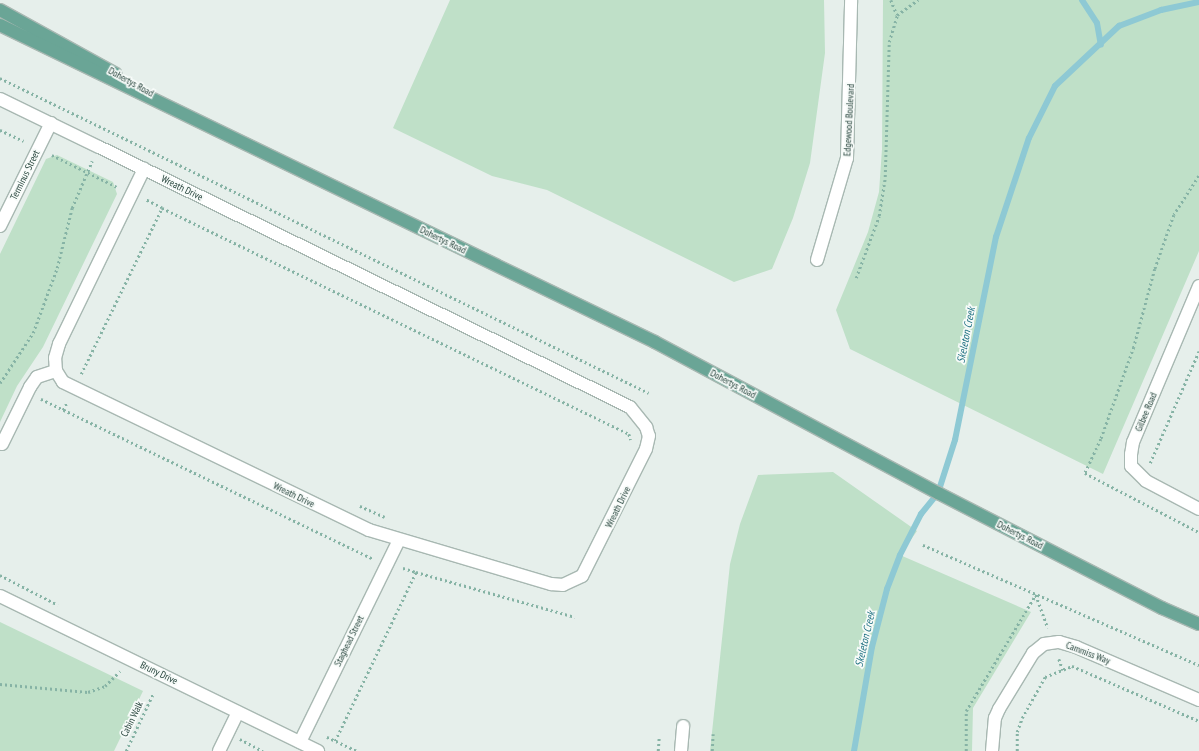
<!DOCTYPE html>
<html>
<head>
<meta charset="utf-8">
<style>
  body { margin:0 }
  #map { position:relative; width:1199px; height:751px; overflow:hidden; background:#e6efeb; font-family:"PT Sans Narrow",sans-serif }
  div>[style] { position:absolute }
  .green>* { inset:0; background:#bfe0c8 }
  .stream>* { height:6px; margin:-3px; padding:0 3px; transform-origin:3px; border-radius:3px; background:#8ec9d4 }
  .path>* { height:2.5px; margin-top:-1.25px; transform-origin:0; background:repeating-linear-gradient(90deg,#86b3a5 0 2px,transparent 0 5px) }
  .roads { filter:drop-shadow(1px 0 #a8b8b2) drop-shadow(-1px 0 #a8b8b2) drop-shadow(0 1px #a8b8b2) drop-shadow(0 -1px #a8b8b2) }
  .minor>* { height:12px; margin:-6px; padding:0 6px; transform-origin:6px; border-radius:6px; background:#fff }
  .major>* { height:12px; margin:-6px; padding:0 6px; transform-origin:6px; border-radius:6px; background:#6aa596 }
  span { translate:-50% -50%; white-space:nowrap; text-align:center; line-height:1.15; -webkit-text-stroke:3.5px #f7fbf9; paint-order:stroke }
  .street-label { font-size:10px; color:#24423a }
  .water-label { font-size:11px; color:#1c6f80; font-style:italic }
</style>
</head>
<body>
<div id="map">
  <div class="green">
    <i style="clip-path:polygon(450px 0,824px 0,825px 53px,810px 163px,793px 218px,772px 269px,734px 282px,547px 190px,492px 176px,393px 128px)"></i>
    <i style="clip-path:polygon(883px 0,1199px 0,1199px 251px,1103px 474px,850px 349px,836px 310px,868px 232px,879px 192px,882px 149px)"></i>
    <i style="clip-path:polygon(57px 155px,113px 182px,117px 194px,43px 347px,17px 386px,0 422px,0 254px,46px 159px)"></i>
    <i style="clip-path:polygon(833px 472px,917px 531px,900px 555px,1031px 612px,973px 708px,972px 751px,710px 751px,730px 564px,740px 524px,758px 475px)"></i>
    <i style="clip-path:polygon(0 622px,143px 691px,114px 751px,0 751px)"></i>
  </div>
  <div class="stream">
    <i style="left:1082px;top:0;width:27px;rotate:57deg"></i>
    <i style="left:1097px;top:23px;width:22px;rotate:80deg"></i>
    <i style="left:854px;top:751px;width:106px;rotate:-80.2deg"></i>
    <i style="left:872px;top:647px;width:60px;rotate:-75.5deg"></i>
    <i style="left:887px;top:589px;width:36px;rotate:-69deg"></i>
    <i style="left:900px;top:555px;width:46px;rotate:-62.9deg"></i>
    <i style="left:921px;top:514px;width:27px;rotate:-51deg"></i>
    <i style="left:938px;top:493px;width:56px;rotate:-72.2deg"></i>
    <i style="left:955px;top:440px;width:207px;rotate:-78.6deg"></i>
    <i style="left:996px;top:237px;width:104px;rotate:-71.6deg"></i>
    <i style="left:1029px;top:138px;width:58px;rotate:-63.4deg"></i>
    <i style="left:1055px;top:86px;width:88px;rotate:-43.2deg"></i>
    <i style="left:1119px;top:26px;width:45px;rotate:-20.9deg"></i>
    <i style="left:1161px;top:10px;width:39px;rotate:-12deg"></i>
  </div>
  <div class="path">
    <i style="left:891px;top:0;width:16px;rotate:68deg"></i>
    <i style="left:0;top:78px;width:721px;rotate:25.89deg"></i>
    <i style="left:0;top:130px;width:26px;rotate:25deg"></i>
    <i style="left:52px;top:155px;width:72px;rotate:26.2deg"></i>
    <i style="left:1199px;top:176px;width:46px;rotate:122.7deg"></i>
    <i style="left:1174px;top:215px;width:57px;rotate:109.4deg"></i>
    <i style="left:1155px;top:269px;width:81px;rotate:105.1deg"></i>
    <i style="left:1134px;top:347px;width:98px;rotate:109.7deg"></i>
    <i style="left:1101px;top:439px;width:38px;rotate:115deg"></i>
    <i style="left:1085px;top:473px;width:128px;rotate:27.4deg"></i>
    <i style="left:162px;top:208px;width:519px;rotate:25.82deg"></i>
    <i style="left:629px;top:434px;width:6px;rotate:72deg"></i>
    <i style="left:856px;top:278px;width:66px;rotate:-69.6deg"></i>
    <i style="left:879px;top:216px;width:39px;rotate:-81deg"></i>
    <i style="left:885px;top:177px;width:135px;rotate:-88.3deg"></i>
    <i style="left:889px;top:42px;width:28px;rotate:-73deg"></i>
    <i style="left:897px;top:15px;width:26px;rotate:-36deg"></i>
    <i style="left:81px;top:374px;width:185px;rotate:-64deg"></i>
    <i style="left:162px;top:208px;width:18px;rotate:-153deg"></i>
    <i style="left:0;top:383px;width:60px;rotate:-56.6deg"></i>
    <i style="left:33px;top:333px;width:69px;rotate:-69.7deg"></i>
    <i style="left:57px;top:268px;width:62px;rotate:-76deg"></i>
    <i style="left:72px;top:208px;width:51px;rotate:-66.9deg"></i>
    <i style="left:41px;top:399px;width:369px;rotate:25.7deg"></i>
    <i style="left:63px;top:410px;width:9px;rotate:-63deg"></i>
    <i style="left:1150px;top:463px;width:122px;rotate:-66.4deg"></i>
    <i style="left:360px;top:506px;width:27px;rotate:24deg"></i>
    <i style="left:923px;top:545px;width:301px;rotate:23.5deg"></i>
    <i style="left:403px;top:568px;width:14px;rotate:17deg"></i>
    <i style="left:0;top:575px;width:65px;rotate:27.3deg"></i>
    <i style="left:1036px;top:595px;width:35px;rotate:70deg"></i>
    <i style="left:1059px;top:659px;width:12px;rotate:70deg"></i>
    <i style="left:0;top:684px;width:88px;rotate:5.2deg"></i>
    <i style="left:88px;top:692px;width:18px;rotate:-19deg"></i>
    <i style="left:105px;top:686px;width:21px;rotate:-45deg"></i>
    <i style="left:327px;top:737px;width:33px;rotate:25deg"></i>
    <i style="left:240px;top:739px;width:26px;rotate:28deg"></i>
    <i style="left:335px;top:741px;width:187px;rotate:-64.4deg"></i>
    <i style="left:416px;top:572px;width:165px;rotate:15.8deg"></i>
    <i style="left:126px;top:751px;width:63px;rotate:-64.7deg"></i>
    <i style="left:658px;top:751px;width:15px;rotate:-86deg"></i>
    <i style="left:712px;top:751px;width:17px;rotate:-87deg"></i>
    <i style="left:966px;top:751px;width:40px;rotate:-90deg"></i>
    <i style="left:966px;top:711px;width:136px;rotate:-59.1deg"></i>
    <i style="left:1017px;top:751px;width:19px;rotate:-90deg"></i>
    <i style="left:1017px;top:732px;width:15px;rotate:-70deg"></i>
    <i style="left:1022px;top:718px;width:47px;rotate:-60.7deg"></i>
    <i style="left:1045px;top:677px;width:29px;rotate:-22deg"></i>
    <i style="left:1072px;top:666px;width:138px;rotate:23.4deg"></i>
  </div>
  <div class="roads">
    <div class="minor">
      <i style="left:0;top:99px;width:110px;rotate:25.9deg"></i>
      <i style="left:99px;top:147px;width:591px;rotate:26.09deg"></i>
      <i style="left:630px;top:407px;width:26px;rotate:51deg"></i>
      <i style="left:646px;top:427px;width:9px;rotate:72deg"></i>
      <i style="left:649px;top:436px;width:13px;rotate:103deg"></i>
      <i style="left:646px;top:449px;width:142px;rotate:116.7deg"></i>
      <i style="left:582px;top:576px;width:21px;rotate:155deg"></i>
      <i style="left:563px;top:585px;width:12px;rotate:-175deg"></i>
      <i style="left:551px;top:584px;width:190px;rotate:-163.5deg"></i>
      <i style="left:369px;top:530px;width:340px;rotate:-154.2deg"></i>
      <i style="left:63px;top:382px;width:13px;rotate:-122deg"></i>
      <i style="left:56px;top:371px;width:13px;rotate:-94deg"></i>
      <i style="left:55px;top:358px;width:15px;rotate:-74deg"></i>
      <i style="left:59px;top:344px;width:195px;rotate:-64.1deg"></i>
      <i style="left:0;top:226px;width:115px;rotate:-63.7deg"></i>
      <i style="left:817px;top:260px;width:106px;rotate:-73.6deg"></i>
      <i style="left:847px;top:158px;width:158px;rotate:-88.5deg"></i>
      <i style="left:1199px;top:286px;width:169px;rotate:112.9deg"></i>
      <i style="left:1133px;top:442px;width:12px;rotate:99deg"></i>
      <i style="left:1131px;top:454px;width:12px;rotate:90deg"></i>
      <i style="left:1131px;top:466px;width:21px;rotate:45deg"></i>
      <i style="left:1146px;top:481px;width:60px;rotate:27.8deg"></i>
      <i style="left:2px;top:444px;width:64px;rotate:-63.8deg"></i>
      <i style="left:30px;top:387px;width:12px;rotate:-55deg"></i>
      <i style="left:37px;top:377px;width:20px;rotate:-18deg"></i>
      <i style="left:0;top:596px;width:354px;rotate:26deg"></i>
      <i style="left:300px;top:742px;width:225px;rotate:-63.9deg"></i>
      <i style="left:219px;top:751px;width:43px;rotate:-64deg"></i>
      <i style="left:681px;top:751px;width:25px;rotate:-85deg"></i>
      <i style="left:992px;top:751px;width:33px;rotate:-85deg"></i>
      <i style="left:995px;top:718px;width:10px;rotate:-66deg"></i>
      <i style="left:999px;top:709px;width:66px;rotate:-58.7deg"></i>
      <i style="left:1033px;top:653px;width:14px;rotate:-39deg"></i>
      <i style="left:1044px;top:644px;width:15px;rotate:-8deg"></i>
      <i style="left:1059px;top:642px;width:18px;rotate:16deg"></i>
      <i style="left:1076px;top:647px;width:134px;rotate:23.3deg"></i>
    </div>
    <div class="major">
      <i style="left:0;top:10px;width:132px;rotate:28.9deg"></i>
      <i style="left:0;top:25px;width:728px;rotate:25.83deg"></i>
      <i style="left:655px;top:342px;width:321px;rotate:28.1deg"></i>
      <i style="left:938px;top:493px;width:252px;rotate:27.2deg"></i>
      <i style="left:1162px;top:608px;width:40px;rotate:23.4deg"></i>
    </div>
  </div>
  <div class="street-label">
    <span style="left:131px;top:82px;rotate:29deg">Dohertys Road</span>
    <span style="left:849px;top:120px;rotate:-87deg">Edgewood Boulevard</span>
    <span style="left:25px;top:175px;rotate:-64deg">Terminus Street</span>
    <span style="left:182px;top:188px;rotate:26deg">Wreath Drive</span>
    <span style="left:443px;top:240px;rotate:26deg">Dohertys Road</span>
    <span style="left:733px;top:384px;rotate:28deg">Dohertys Road</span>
    <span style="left:1146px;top:412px;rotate:-67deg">Gilbee Road</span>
    <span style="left:294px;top:495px;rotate:26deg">Wreath Drive</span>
    <span style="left:618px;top:507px;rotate:-64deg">Wreath Drive</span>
    <span style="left:1020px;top:535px;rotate:27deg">Dohertys Road</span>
    <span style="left:349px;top:641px;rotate:-64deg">Staghead Street</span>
    <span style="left:1088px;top:653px;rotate:21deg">Cammiss Way</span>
    <span style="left:159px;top:673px;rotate:26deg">Bruny Drive</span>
    <span style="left:132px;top:719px;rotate:-64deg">Cabin Walk</span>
  </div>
  <div class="water-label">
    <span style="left:966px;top:335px;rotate:-79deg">Skeleton Creek</span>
    <span style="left:865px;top:639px;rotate:-77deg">Skeleton Creek</span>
  </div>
</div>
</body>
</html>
